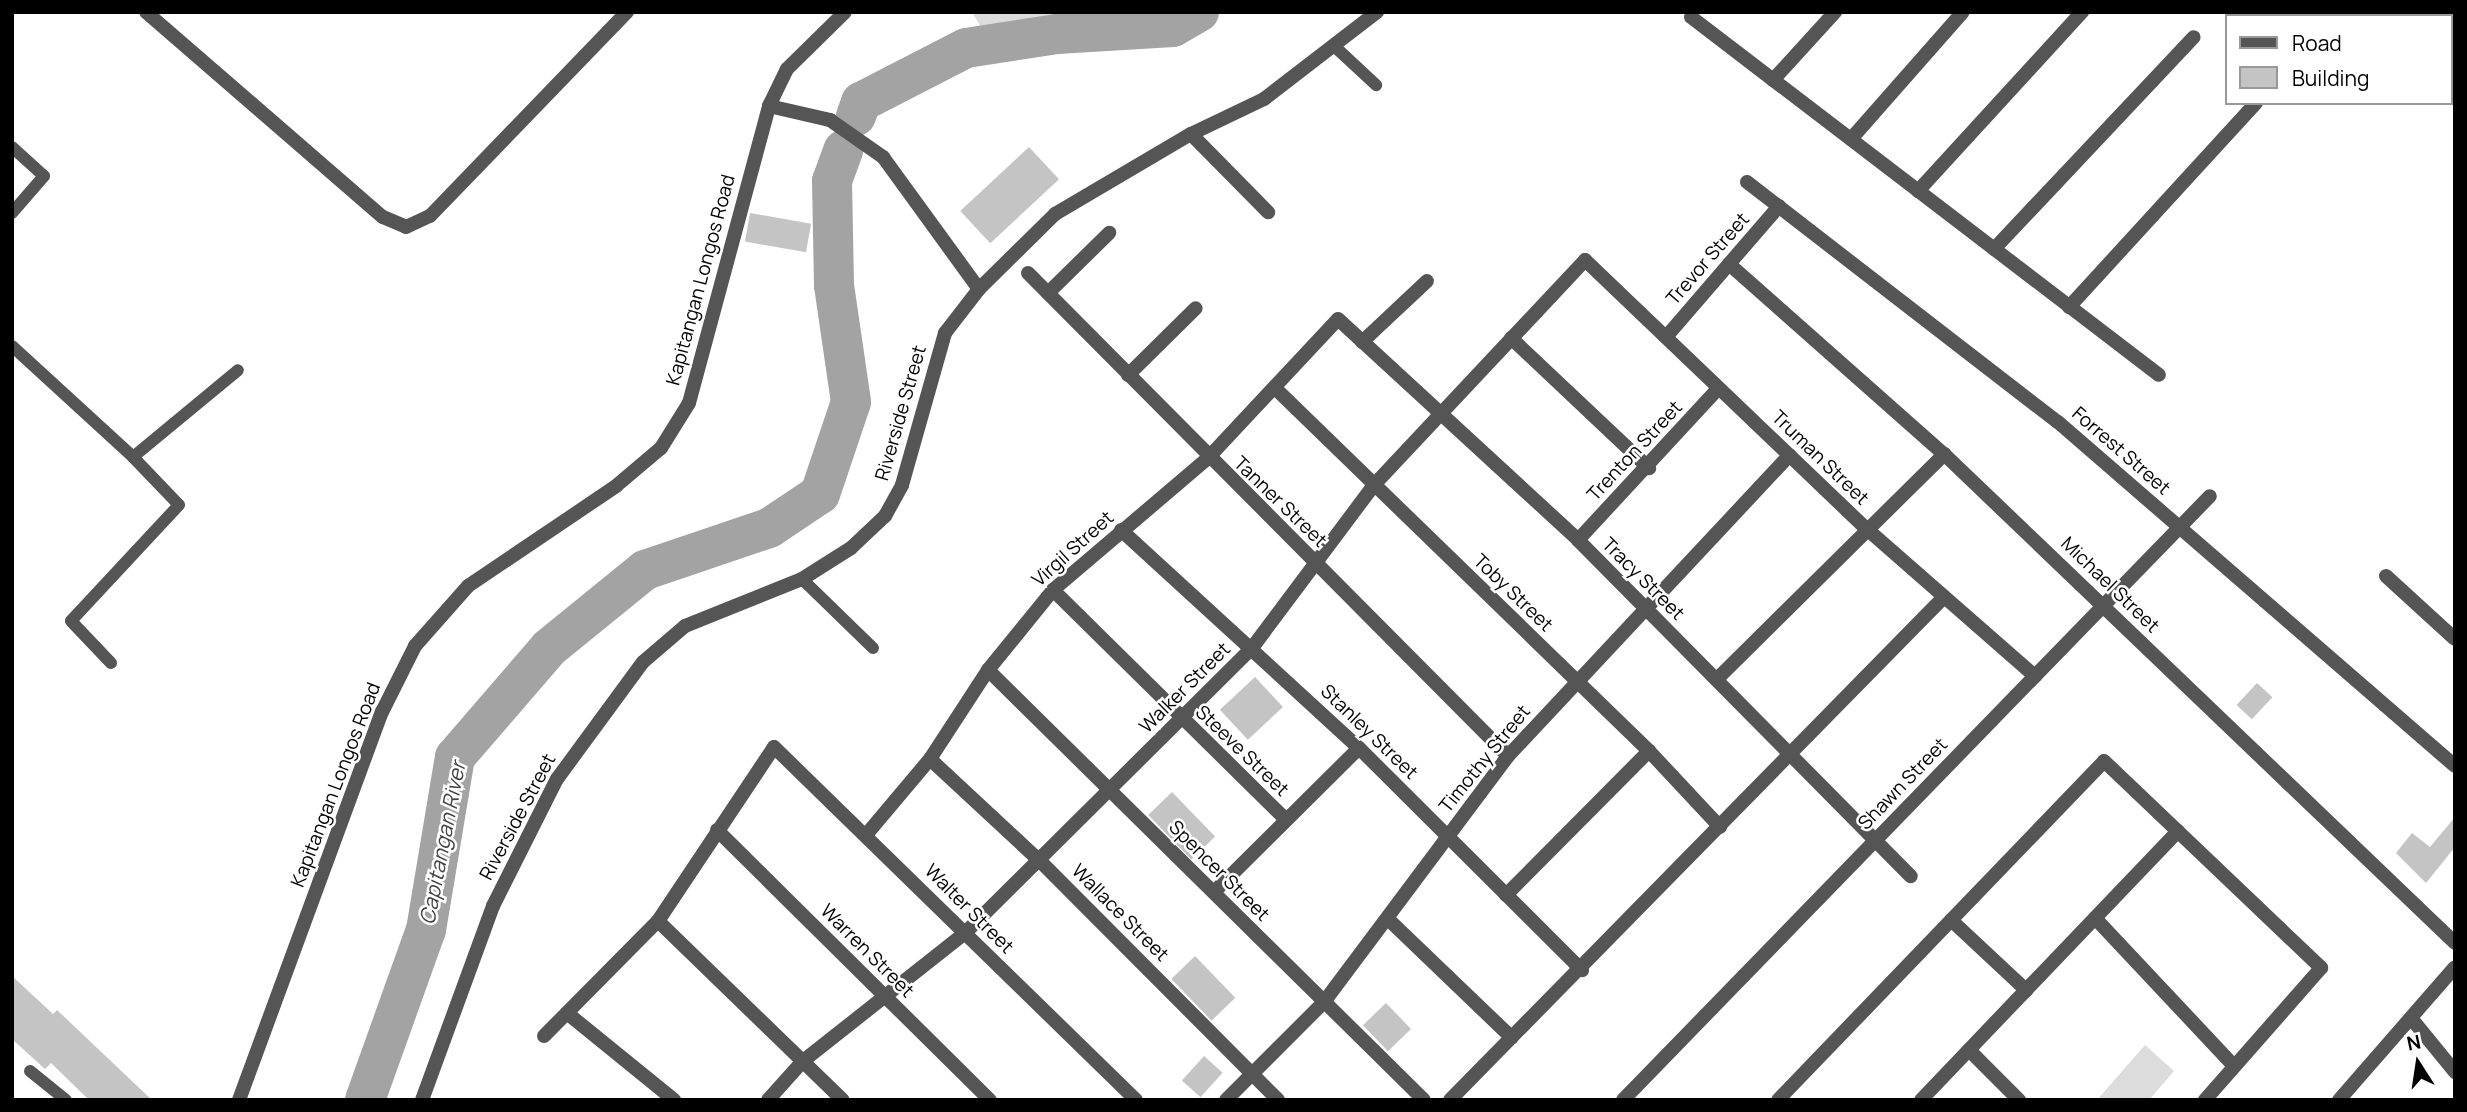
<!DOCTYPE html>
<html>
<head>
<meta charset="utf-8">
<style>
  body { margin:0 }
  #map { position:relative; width:2467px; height:1112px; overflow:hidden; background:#fff; font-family:Manrope,sans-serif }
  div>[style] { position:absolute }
  .green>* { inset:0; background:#dcdcdc }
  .river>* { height:40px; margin:-20px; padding:0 20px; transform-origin:20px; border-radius:20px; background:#a3a3a3 }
  .building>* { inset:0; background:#c4c4c4; transform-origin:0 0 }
  .service>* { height:12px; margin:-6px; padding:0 6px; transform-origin:6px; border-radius:6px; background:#555 }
  .minor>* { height:14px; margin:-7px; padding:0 7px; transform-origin:7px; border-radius:7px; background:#555 }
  span { translate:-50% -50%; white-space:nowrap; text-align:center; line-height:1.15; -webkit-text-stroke:5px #fff; paint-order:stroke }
  .street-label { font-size:19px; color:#000 }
  .water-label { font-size:21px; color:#444; font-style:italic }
  .frame { position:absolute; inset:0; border:14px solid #000; pointer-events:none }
  .legend { position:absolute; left:2225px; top:14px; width:228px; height:91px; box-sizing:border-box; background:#fff; border:2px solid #999; margin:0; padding:9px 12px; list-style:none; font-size:21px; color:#000 }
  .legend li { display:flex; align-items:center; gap:14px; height:35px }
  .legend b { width:35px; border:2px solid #999 }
  .north { position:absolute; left:2383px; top:1028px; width:70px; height:70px; -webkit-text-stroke:5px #fff; paint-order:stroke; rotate:348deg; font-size:19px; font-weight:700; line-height:28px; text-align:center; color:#000 }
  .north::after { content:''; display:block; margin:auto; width:24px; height:32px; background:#000; clip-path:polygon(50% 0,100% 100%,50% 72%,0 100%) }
</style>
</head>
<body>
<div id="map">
  <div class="green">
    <i style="clip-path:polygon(972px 12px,1124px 12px,984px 33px)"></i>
    <i style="clip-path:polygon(2145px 1045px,2174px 1071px,2149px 1100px,2097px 1100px)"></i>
  </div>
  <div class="river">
    <i style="left:856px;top:116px;width:15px;rotate:-70deg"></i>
    <i style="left:861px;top:102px;width:118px;rotate:-27.2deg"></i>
    <i style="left:966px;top:48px;width:92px;rotate:-8.7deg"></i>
    <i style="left:1057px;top:34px;width:116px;rotate:-3.5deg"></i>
    <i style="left:1173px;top:27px;width:30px;rotate:-30deg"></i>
    <i style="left:365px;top:1100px;width:181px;rotate:-70.3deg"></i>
    <i style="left:426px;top:930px;width:175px;rotate:-80.5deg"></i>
    <i style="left:455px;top:757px;width:144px;rotate:-49.2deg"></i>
    <i style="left:549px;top:648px;width:124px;rotate:-39.1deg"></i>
    <i style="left:645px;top:570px;width:131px;rotate:-18.7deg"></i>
    <i style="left:769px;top:528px;width:61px;rotate:-33.7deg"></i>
    <i style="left:820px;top:494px;width:97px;rotate:-71.4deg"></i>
    <i style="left:851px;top:402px;width:118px;rotate:-98.3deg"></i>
    <i style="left:834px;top:285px;width:104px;rotate:-91.1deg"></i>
    <i style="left:832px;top:181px;width:33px;rotate:-70deg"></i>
  </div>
  <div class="building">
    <i style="left:1029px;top:147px;width:44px;height:94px;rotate:47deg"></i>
    <i style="left:750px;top:213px;width:62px;height:29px;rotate:10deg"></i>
    <i style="left:1255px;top:677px;width:41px;height:48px;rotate:47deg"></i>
    <i style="left:2257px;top:683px;width:21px;height:30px;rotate:43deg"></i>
    <i style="left:1172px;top:792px;width:62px;height:33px;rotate:46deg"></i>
    <i style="clip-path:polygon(2455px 817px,2455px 847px,2426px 883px,2396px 853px,2412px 833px,2430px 847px)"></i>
    <i style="left:1195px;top:956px;width:58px;height:33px;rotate:46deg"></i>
    <i style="clip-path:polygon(12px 976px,53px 1014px,57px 1010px,152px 1100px,89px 1100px,51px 1063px,45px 1069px,12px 1039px)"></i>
    <i style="left:1386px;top:1003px;width:36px;height:32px;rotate:46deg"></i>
    <i style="left:1204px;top:1056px;width:25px;height:33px;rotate:42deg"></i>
  </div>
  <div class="service">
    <i style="left:1333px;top:45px;width:59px;rotate:42.9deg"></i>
    <i style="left:12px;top:147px;width:43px;rotate:42.2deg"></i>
    <i style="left:44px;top:176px;width:49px;rotate:130.9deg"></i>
    <i style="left:12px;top:346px;width:164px;rotate:42.5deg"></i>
    <i style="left:133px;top:457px;width:66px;rotate:46.2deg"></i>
    <i style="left:179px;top:505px;width:158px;rotate:133deg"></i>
    <i style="left:71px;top:621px;width:58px;rotate:46.4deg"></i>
    <i style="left:133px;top:457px;width:136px;rotate:-39.6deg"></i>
    <i style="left:802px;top:579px;width:99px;rotate:44.2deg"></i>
    <i style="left:30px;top:1071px;width:46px;rotate:38.9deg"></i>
  </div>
  <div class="minor">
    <i style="left:146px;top:12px;width:313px;rotate:40.9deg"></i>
    <i style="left:383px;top:217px;width:25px;rotate:23deg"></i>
    <i style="left:406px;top:227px;width:26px;rotate:-25deg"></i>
    <i style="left:430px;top:216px;width:284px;rotate:-46deg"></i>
    <i style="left:1691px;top:17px;width:589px;rotate:37.41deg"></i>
    <i style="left:1773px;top:80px;width:92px;rotate:-47.6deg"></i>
    <i style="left:769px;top:106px;width:63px;rotate:12.9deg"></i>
    <i style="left:830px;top:120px;width:65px;rotate:34.9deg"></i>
    <i style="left:883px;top:157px;width:163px;rotate:54deg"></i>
    <i style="left:1191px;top:134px;width:110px;rotate:45.4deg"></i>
    <i style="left:1851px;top:139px;width:169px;rotate:-48.6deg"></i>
    <i style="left:1747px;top:182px;width:393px;rotate:37.7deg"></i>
    <i style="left:2058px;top:422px;width:525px;rotate:40.91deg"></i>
    <i style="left:1918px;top:191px;width:243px;rotate:-47.5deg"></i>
    <i style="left:1994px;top:249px;width:291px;rotate:-46.7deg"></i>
    <i style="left:1729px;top:264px;width:287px;rotate:41.5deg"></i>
    <i style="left:1944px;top:454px;width:707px;rotate:43.74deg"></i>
    <i style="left:1028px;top:273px;width:681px;rotate:45.18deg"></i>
    <i style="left:1048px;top:293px;width:86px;rotate:-44.5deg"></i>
    <i style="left:2069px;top:307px;width:277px;rotate:-47.5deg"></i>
    <i style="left:1666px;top:337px;width:173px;rotate:-49.2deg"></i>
    <i style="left:1511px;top:338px;width:190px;rotate:43.3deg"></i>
    <i style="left:1362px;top:342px;width:89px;rotate:-43.2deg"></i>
    <i style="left:1128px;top:375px;width:95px;rotate:-44.6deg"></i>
    <i style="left:1276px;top:389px;width:520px;rotate:44.14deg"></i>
    <i style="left:1649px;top:751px;width:104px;rotate:46.9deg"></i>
    <i style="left:1121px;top:530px;width:323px;rotate:42.5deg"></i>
    <i style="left:1359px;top:748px;width:315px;rotate:44.9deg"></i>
    <i style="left:1578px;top:540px;width:207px;rotate:-47.2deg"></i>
    <i style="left:2386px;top:576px;width:93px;rotate:42.4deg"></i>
    <i style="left:1053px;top:590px;width:327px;rotate:44.6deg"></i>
    <i style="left:988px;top:670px;width:612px;rotate:44.6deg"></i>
    <i style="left:1717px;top:679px;width:320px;rotate:-44.7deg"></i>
    <i style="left:930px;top:759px;width:151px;rotate:42.9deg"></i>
    <i style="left:1041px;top:862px;width:336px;rotate:45.1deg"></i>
    <i style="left:717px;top:830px;width:384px;rotate:44.7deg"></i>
    <i style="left:866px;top:835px;width:99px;rotate:-49.9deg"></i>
    <i style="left:930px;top:759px;width:106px;rotate:-56.9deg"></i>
    <i style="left:988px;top:670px;width:103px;rotate:-50.9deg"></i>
    <i style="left:1053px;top:590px;width:204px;rotate:-40.4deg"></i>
    <i style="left:1208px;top:458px;width:190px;rotate:-46.9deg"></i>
    <i style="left:1338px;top:319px;width:326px;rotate:42.6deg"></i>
    <i style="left:1578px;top:540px;width:473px;rotate:45.3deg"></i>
    <i style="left:1214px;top:892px;width:204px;rotate:-44.8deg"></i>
    <i style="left:1506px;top:895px;width:203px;rotate:-45.2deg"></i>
    <i style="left:2095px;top:918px;width:203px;rotate:46.8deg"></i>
    <i style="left:1389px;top:920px;width:170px;rotate:43.8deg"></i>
    <i style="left:1951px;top:920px;width:103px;rotate:43deg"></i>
    <i style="left:658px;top:921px;width:257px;rotate:44.1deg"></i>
    <i style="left:567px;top:1013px;width:138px;rotate:39.1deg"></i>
    <i style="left:2411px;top:1018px;width:70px;rotate:50.8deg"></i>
    <i style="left:544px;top:1036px;width:162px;rotate:-45.3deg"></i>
    <i style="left:658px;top:921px;width:209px;rotate:-56.3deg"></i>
    <i style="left:774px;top:747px;width:506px;rotate:44.28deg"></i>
    <i style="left:1969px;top:1050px;width:71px;rotate:45deg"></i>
    <i style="left:239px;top:1100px;width:414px;rotate:-69.8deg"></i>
    <i style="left:382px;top:712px;width:74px;rotate:-63.4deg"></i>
    <i style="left:415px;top:646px;width:80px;rotate:-48.5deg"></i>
    <i style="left:468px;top:586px;width:179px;rotate:-34deg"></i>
    <i style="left:616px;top:486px;width:59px;rotate:-40.2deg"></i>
    <i style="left:661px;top:448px;width:53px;rotate:-58.1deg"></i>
    <i style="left:689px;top:403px;width:308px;rotate:-74.9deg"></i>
    <i style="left:769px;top:106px;width:41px;rotate:-64.1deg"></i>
    <i style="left:787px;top:69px;width:81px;rotate:-44.5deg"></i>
    <i style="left:422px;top:1100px;width:207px;rotate:-69.9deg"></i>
    <i style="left:493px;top:906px;width:142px;rotate:-63.3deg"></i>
    <i style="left:557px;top:779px;width:145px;rotate:-53.7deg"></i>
    <i style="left:643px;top:662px;width:55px;rotate:-40.6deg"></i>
    <i style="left:685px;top:626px;width:126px;rotate:-21.9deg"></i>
    <i style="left:802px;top:579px;width:58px;rotate:-32.3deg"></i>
    <i style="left:851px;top:548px;width:47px;rotate:-43.3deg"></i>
    <i style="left:885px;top:516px;width:35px;rotate:-61deg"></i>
    <i style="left:902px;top:485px;width:158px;rotate:-74.2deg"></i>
    <i style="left:945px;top:333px;width:56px;rotate:-52.3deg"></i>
    <i style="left:979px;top:289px;width:107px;rotate:-44.6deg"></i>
    <i style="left:1055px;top:214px;width:158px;rotate:-30.5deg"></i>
    <i style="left:1191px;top:134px;width:81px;rotate:-25.6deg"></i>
    <i style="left:1264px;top:99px;width:143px;rotate:-37.6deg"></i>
    <i style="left:768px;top:1100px;width:52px;rotate:-48.1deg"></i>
    <i style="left:803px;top:1061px;width:206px;rotate:-38.3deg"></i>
    <i style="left:965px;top:933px;width:404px;rotate:-44.8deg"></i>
    <i style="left:1252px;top:648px;width:202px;rotate:-53.2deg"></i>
    <i style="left:1373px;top:486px;width:310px;rotate:-46.8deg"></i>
    <i style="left:1585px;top:260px;width:391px;rotate:43.7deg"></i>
    <i style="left:1868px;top:530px;width:222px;rotate:41.2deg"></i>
    <i style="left:1226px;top:1100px;width:139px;rotate:-45deg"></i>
    <i style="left:1324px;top:1002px;width:307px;rotate:-53.2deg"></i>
    <i style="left:1508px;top:756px;width:412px;rotate:-46.9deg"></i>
    <i style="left:1450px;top:1100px;width:705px;rotate:-45.52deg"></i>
    <i style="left:1623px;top:1100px;width:842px;rotate:-45.82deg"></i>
    <i style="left:1778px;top:1100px;width:470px;rotate:-46.1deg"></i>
    <i style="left:2104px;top:761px;width:300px;rotate:43.6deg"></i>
    <i style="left:2321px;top:968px;width:176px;rotate:131.3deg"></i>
    <i style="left:1921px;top:1100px;width:372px;rotate:-46.3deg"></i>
    <i style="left:2339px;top:1100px;width:176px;rotate:-48.9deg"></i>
  </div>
  <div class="street-label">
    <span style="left:1708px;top:259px;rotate:-49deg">Trevor Street</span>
    <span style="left:701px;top:280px;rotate:-75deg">Kapitangan Longos Road</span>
    <span style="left:901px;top:413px;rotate:-74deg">Riverside Street</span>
    <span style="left:1635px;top:451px;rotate:-47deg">Trenton Street</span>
    <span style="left:2121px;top:451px;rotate:41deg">Forrest Street</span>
    <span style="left:1820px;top:458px;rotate:44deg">Truman Street</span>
    <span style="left:1280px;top:502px;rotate:44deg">Tanner Street</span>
    <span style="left:1073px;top:549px;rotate:-42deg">Virgil Street</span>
    <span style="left:1643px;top:579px;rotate:45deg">Tracy Street</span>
    <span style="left:2110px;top:585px;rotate:44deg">Michael Street</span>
    <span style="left:1513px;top:593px;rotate:44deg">Toby Street</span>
    <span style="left:1185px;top:688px;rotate:-45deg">Walker Street</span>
    <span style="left:1369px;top:732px;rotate:44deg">Stanley Street</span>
    <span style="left:1242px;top:751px;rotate:44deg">Steeve Street</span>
    <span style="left:1485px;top:759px;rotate:-51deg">Timothy Street</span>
    <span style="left:1903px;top:784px;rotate:-46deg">Shawn Street</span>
    <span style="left:336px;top:785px;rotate:-69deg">Kapitangan Longos Road</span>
    <span style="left:518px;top:817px;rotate:-62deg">Riverside Street</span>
    <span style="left:1219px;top:871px;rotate:45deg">Spencer Street</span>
    <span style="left:969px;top:909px;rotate:45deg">Walter Street</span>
    <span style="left:1120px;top:913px;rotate:45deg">Wallace Street</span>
    <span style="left:867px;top:951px;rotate:45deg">Warren Street</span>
  </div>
  <div class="water-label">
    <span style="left:442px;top:843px;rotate:-79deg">Capitangan River</span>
  </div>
  <div class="frame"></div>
  <ul class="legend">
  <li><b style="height:9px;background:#555"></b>Road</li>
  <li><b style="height:19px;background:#c4c4c4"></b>Building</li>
  </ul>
  <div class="north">N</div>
</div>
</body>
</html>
